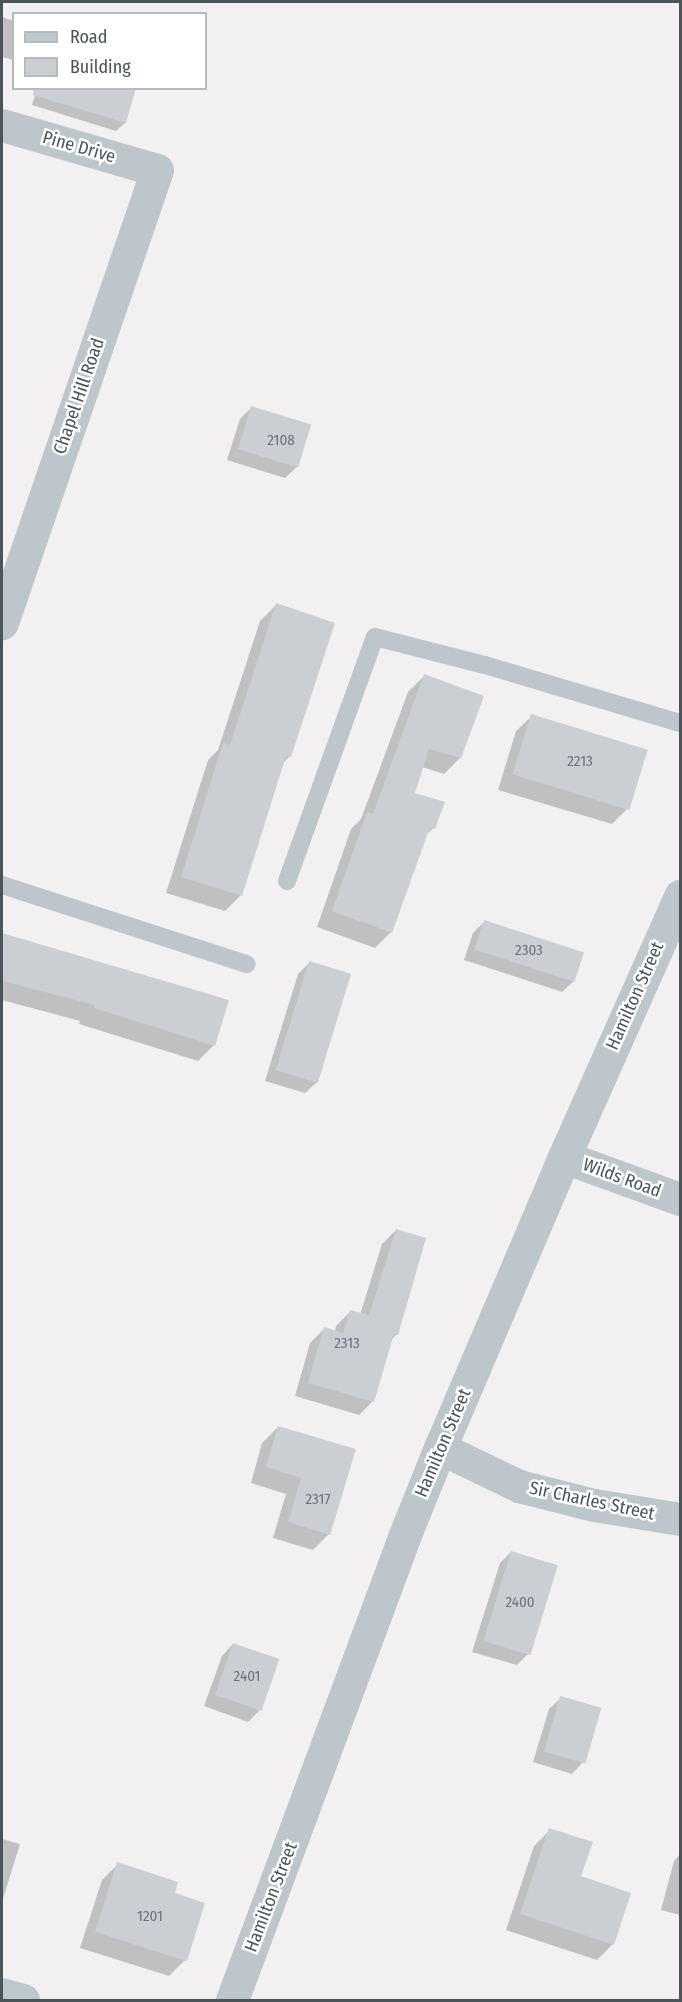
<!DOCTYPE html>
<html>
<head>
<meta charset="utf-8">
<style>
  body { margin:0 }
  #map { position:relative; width:682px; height:2002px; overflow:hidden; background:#f2f0f0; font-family:"Fira Sans Condensed",sans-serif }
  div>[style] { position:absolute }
  .shadow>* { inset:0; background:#0003 }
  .building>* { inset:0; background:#cbced2; transform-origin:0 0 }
  .lane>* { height:18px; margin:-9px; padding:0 9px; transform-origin:9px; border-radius:9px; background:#bdc6cb }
  .street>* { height:33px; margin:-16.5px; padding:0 16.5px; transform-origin:16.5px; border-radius:16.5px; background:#bdc6cb }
  .secondary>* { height:33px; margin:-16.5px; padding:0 16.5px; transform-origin:16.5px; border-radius:16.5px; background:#bec9cf }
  span { translate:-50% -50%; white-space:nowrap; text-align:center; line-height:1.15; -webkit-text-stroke:5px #fff; paint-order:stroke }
  .number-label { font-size:15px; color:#6a7379 }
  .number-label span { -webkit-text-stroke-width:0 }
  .street-label { font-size:18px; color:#4a555b }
  .frame { position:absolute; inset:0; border:3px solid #4a555b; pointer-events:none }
  .legend { position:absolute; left:12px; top:12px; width:195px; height:78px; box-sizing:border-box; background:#fff; border:2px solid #b7bbbd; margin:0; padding:8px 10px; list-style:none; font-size:18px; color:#4a555b }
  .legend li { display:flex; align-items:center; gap:12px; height:30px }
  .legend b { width:30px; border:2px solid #b7bbbd }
</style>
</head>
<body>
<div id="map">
  <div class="shadow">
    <i style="clip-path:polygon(2px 17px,14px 21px,14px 60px,2px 57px)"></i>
    <i style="clip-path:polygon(37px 88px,134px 92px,125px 123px,116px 131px,32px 105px)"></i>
    <i style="clip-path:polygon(251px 408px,297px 467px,285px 478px,227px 460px,240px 419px)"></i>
    <i style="clip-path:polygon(276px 605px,289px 757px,281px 765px,241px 895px,225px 911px,166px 893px,208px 760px,218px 750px,260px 621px)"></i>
    <i style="clip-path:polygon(424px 676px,460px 758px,444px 774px,422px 767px,413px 794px,433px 828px,424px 837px,391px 932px,375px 948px,317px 927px,351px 829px,361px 819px,408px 692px)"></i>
    <i style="clip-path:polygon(532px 716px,628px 808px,612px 824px,498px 790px,516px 731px)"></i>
    <i style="clip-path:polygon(484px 922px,574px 981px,562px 992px,464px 960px,473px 933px)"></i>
    <i style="clip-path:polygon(2px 935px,228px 1001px,214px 1045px,198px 1061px,79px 1024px,80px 1021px,2px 1000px)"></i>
    <i style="clip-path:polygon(309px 963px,317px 1082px,305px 1093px,265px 1081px,298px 974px)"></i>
    <i style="clip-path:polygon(396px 1230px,397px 1334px,391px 1340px,373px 1401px,359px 1415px,295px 1396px,310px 1343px,324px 1329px,335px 1332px,336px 1326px,350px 1312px,360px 1315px,382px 1244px)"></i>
    <i style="clip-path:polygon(278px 1427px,329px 1534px,313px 1550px,273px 1538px,286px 1494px,251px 1483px,262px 1443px)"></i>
    <i style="clip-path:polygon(511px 1552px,528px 1654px,517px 1665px,472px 1652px,500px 1563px)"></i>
    <i style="clip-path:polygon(233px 1644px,259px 1711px,248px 1722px,204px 1706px,222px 1656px)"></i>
    <i style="clip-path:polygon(561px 1698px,583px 1762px,572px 1774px,533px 1762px,549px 1709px)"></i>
    <i style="clip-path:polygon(550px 1830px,579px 1877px,613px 1944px,597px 1960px,506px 1930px,534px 1846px)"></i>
    <i style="clip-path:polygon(2px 1839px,20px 1844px,2px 1902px)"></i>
    <i style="clip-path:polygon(680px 1854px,680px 1915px,661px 1910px,674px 1861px)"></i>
    <i style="clip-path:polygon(118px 1864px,173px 1894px,185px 1960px,169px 1976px,80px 1948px,102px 1880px)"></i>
  </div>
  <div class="building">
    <i style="clip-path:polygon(34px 88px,136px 88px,126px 123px,33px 95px)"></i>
    <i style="left:251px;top:406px;width:63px;height:45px;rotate:17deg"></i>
    <i style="clip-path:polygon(276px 603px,335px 623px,291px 757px,286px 756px,242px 896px,181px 877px,223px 743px,230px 745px)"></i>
    <i style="clip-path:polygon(424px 674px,484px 696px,461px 758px,429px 749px,415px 793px,445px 802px,435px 829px,430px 827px,392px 933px,332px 911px,367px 812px,373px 814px)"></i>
    <i style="left:531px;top:714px;width:122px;height:63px;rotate:17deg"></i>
    <i style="left:484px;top:920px;width:105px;height:31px;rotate:18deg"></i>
    <i style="clip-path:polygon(2px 933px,229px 1000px,215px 1046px,94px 1008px,95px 1005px,2px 981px)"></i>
    <i style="left:309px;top:961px;width:44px;height:114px;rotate:17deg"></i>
    <i style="clip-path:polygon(396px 1229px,426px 1238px,398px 1335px,394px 1334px,374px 1402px,308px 1383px,324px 1327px,343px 1333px,350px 1310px,369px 1315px)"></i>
    <i style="clip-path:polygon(278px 1426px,356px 1449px,330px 1535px,288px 1522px,301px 1478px,266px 1467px)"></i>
    <i style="left:511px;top:1551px;width:49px;height:94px;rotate:17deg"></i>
    <i style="left:233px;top:1643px;width:49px;height:55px;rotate:19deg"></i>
    <i style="left:560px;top:1696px;width:43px;height:58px;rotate:16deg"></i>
    <i style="clip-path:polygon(549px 1828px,593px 1842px,581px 1876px,631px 1893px,614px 1945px,520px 1914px)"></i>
    <i style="clip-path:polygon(117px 1862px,178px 1882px,175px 1893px,205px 1903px,187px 1961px,95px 1932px)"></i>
  </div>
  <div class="lane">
    <i style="left:287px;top:881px;width:259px;rotate:-70.2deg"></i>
    <i style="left:375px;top:637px;width:114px;rotate:14.3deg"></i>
    <i style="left:485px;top:665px;width:203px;rotate:16.6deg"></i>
    <i style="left:2px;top:885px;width:257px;rotate:17.9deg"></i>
  </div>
  <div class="street">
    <i style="left:2px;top:125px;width:161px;rotate:16.2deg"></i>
    <i style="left:157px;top:170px;width:479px;rotate:108.9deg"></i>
    <i style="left:564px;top:1157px;width:123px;rotate:19.9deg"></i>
    <i style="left:440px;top:1448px;width:88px;rotate:25.7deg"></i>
    <i style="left:519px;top:1486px;width:77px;rotate:14.2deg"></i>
    <i style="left:594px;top:1505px;width:87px;rotate:9.2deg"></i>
    <i style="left:232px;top:2000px;width:494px;rotate:-69.6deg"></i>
    <i style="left:404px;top:1537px;width:96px;rotate:-68deg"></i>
    <i style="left:440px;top:1448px;width:316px;rotate:-66.9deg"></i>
    <i style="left:564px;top:1157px;width:286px;rotate:-66deg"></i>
  </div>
  <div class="secondary">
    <i style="left:2px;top:1994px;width:22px;rotate:16deg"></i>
  </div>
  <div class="number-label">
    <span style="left:281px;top:441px">2108</span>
    <span style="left:580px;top:762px">2213</span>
    <span style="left:529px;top:951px">2303</span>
    <span style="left:347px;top:1344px">2313</span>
    <span style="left:318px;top:1500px">2317</span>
    <span style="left:520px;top:1603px">2400</span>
    <span style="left:247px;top:1677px">2401</span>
    <span style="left:150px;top:1917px">1201</span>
  </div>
  <div class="street-label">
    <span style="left:79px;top:147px;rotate:16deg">Pine Drive</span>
    <span style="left:79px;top:396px;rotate:-71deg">Chapel Hill Road</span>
    <span style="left:635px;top:996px;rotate:-66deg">Hamilton Street</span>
    <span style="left:622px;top:1178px;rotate:20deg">Wilds Road</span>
    <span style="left:443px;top:1443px;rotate:-67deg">Hamilton Street</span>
    <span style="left:592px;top:1501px;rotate:12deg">Sir Charles Street</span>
    <span style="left:271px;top:1897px;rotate:-69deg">Hamilton Street</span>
  </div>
  <div class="frame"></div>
  <ul class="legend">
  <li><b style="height:8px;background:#bec9cf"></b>Road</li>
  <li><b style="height:16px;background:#cbced2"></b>Building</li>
  </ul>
</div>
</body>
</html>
